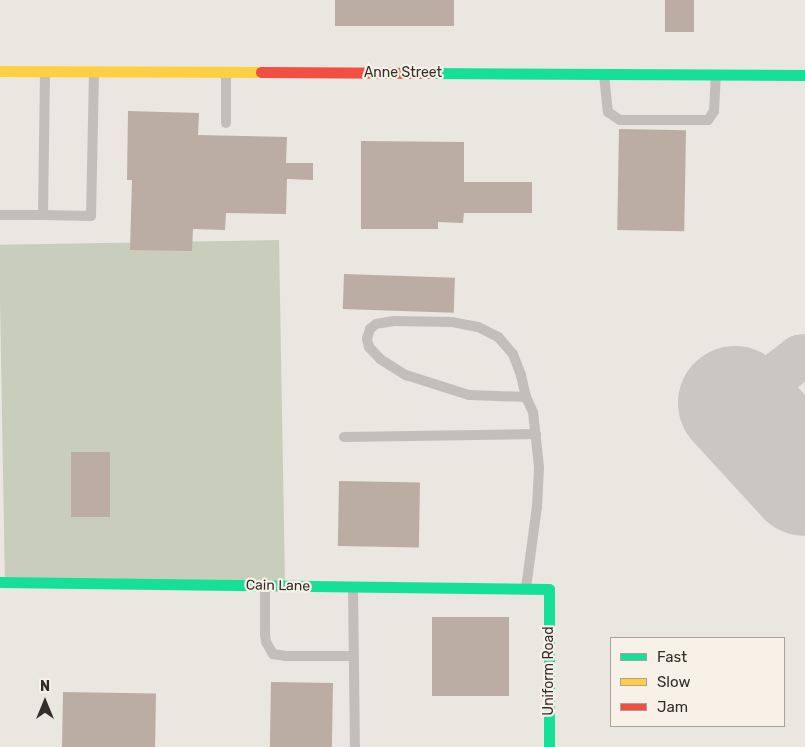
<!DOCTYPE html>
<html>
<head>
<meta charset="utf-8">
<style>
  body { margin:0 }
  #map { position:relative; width:805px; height:747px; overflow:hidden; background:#eae6e0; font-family:Rubik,sans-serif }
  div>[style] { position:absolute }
  .green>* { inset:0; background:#c9cebc; transform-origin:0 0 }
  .taxiway>* { height:45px; margin:-22.5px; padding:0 22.5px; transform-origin:22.5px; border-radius:22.5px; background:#cac6c2 }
  .runway>* { height:114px; margin:-57px; padding:0 57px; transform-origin:57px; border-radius:57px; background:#cac6c2 }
  .building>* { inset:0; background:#bcada4; transform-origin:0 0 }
  .lane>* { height:10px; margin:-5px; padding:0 5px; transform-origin:5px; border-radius:5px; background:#c3beb9 }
  .fast>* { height:11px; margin:-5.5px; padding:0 5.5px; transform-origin:5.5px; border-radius:5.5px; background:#16e098 }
  .slow>* { height:11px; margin:-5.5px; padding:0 5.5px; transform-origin:5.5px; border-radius:5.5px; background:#ffcf43 }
  .jam>* { height:11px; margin:-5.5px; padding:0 5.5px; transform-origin:5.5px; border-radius:5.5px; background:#f24e42 }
  span { translate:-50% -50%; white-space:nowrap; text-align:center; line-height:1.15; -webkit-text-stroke:4.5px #f7f1e7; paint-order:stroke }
  .street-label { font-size:14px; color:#332c28 }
  .legend { position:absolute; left:610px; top:637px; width:175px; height:90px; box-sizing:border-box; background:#f7f1e7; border:1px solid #a9a29b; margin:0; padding:6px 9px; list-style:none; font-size:15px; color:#332c28 }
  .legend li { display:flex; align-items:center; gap:10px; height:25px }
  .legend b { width:25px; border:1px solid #a9a29b }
  .north { position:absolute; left:20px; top:677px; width:50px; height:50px; -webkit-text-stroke:4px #f7f1e7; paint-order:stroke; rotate:0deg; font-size:14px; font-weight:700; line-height:20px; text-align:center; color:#332c28 }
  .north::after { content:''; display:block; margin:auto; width:18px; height:22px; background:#332c28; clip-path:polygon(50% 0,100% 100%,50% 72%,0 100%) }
</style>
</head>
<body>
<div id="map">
  <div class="green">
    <i style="left:279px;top:240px;width:341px;height:280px;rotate:89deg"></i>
  </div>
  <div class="taxiway">
    <i style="left:754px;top:424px;width:32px;rotate:-66deg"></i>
    <i style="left:767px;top:395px;width:28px;rotate:-60deg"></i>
    <i style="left:781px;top:371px;width:23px;rotate:-38deg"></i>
    <i style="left:799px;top:357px;width:6px;rotate:-9deg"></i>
  </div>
  <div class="runway">
    <i style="left:735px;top:403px;width:103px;rotate:47.4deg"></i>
  </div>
  <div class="building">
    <i style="left:335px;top:0;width:119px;height:26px"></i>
    <i style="left:665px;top:0;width:29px;height:32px"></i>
    <i style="clip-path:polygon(128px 111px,199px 113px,198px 135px,287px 137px,286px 163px,313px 163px,313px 180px,287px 179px,286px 214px,226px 213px,225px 230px,193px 229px,192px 251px,130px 250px,132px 180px,127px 180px)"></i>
    <i style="left:619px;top:129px;width:67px;height:101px;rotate:1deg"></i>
    <i style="clip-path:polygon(361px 141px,464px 142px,464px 182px,532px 182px,532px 213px,464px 213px,463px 223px,438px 222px,438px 229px,361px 229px)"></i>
    <i style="left:344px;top:274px;width:111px;height:35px;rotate:2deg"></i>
    <i style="left:71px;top:452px;width:39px;height:65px"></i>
    <i style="left:339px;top:481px;width:81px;height:65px;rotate:1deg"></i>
    <i style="left:432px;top:617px;width:77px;height:79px"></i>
    <i style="left:271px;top:682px;width:62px;height:65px;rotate:1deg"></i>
    <i style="left:63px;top:692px;width:93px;height:55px;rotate:1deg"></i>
  </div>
  <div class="lane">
    <i style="left:604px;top:75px;width:37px;rotate:84deg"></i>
    <i style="left:608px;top:112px;width:14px;rotate:34deg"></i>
    <i style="left:620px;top:120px;width:88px"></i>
    <i style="left:708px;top:120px;width:11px;rotate:-56deg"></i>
    <i style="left:714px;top:111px;width:35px;rotate:-87deg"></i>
    <i style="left:226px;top:123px;width:49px;rotate:-90deg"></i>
    <i style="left:0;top:215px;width:43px"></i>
    <i style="left:43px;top:215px;width:143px;rotate:-89.2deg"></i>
    <i style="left:43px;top:215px;width:48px;rotate:1.2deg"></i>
    <i style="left:91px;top:216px;width:144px;rotate:-88.8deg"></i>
    <i style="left:344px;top:437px;width:192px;rotate:-0.9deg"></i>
    <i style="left:265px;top:587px;width:47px;rotate:90deg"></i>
    <i style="left:265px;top:634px;width:8px;rotate:83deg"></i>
    <i style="left:266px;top:642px;width:14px;rotate:60deg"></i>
    <i style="left:273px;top:654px;width:13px;rotate:9deg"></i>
    <i style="left:286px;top:656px;width:67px"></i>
    <i style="left:353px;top:588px;width:159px;rotate:89.3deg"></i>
    <i style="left:526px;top:588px;width:82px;rotate:-82.3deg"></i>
    <i style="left:537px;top:507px;width:40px;rotate:-87.1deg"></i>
    <i style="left:539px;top:467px;width:55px;rotate:-96.2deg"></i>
    <i style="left:533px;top:412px;width:17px;rotate:-115deg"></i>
    <i style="left:526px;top:397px;width:23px;rotate:-103deg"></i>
    <i style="left:521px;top:375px;width:22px;rotate:-111deg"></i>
    <i style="left:513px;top:354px;width:23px;rotate:-131deg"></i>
    <i style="left:498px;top:337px;width:22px;rotate:-153deg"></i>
    <i style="left:478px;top:327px;width:26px;rotate:-169deg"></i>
    <i style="left:452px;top:322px;width:58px;rotate:-179deg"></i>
    <i style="left:394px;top:321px;width:18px;rotate:171deg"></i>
    <i style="left:376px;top:324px;width:8px;rotate:140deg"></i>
    <i style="left:370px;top:329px;width:10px;rotate:107deg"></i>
    <i style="left:367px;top:339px;width:8px;rotate:76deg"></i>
    <i style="left:369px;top:347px;width:16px;rotate:47deg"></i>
    <i style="left:380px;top:359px;width:31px;rotate:32deg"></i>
    <i style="left:406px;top:375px;width:66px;rotate:17.6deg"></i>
    <i style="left:469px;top:395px;width:57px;rotate:2deg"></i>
  </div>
  <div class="fast">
    <i style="left:433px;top:73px;width:372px;rotate:0.3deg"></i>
    <i style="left:0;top:582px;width:549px;rotate:0.73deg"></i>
    <i style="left:549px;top:589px;width:158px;rotate:90deg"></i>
  </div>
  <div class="slow">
    <i style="left:0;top:71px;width:261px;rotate:0.2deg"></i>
  </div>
  <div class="jam">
    <i style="left:261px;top:72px;width:172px;rotate:0.3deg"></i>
  </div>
  <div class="street-label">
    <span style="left:403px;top:73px">Anne Street</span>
    <span style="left:278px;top:586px;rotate:1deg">Cain Lane</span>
    <span style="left:549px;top:671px;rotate:-90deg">Uniform Road</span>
  </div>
  <ul class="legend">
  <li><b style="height:6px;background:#16e098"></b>Fast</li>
  <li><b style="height:6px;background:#ffcf43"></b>Slow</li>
  <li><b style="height:6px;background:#f24e42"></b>Jam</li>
  </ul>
  <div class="north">N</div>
</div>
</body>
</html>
